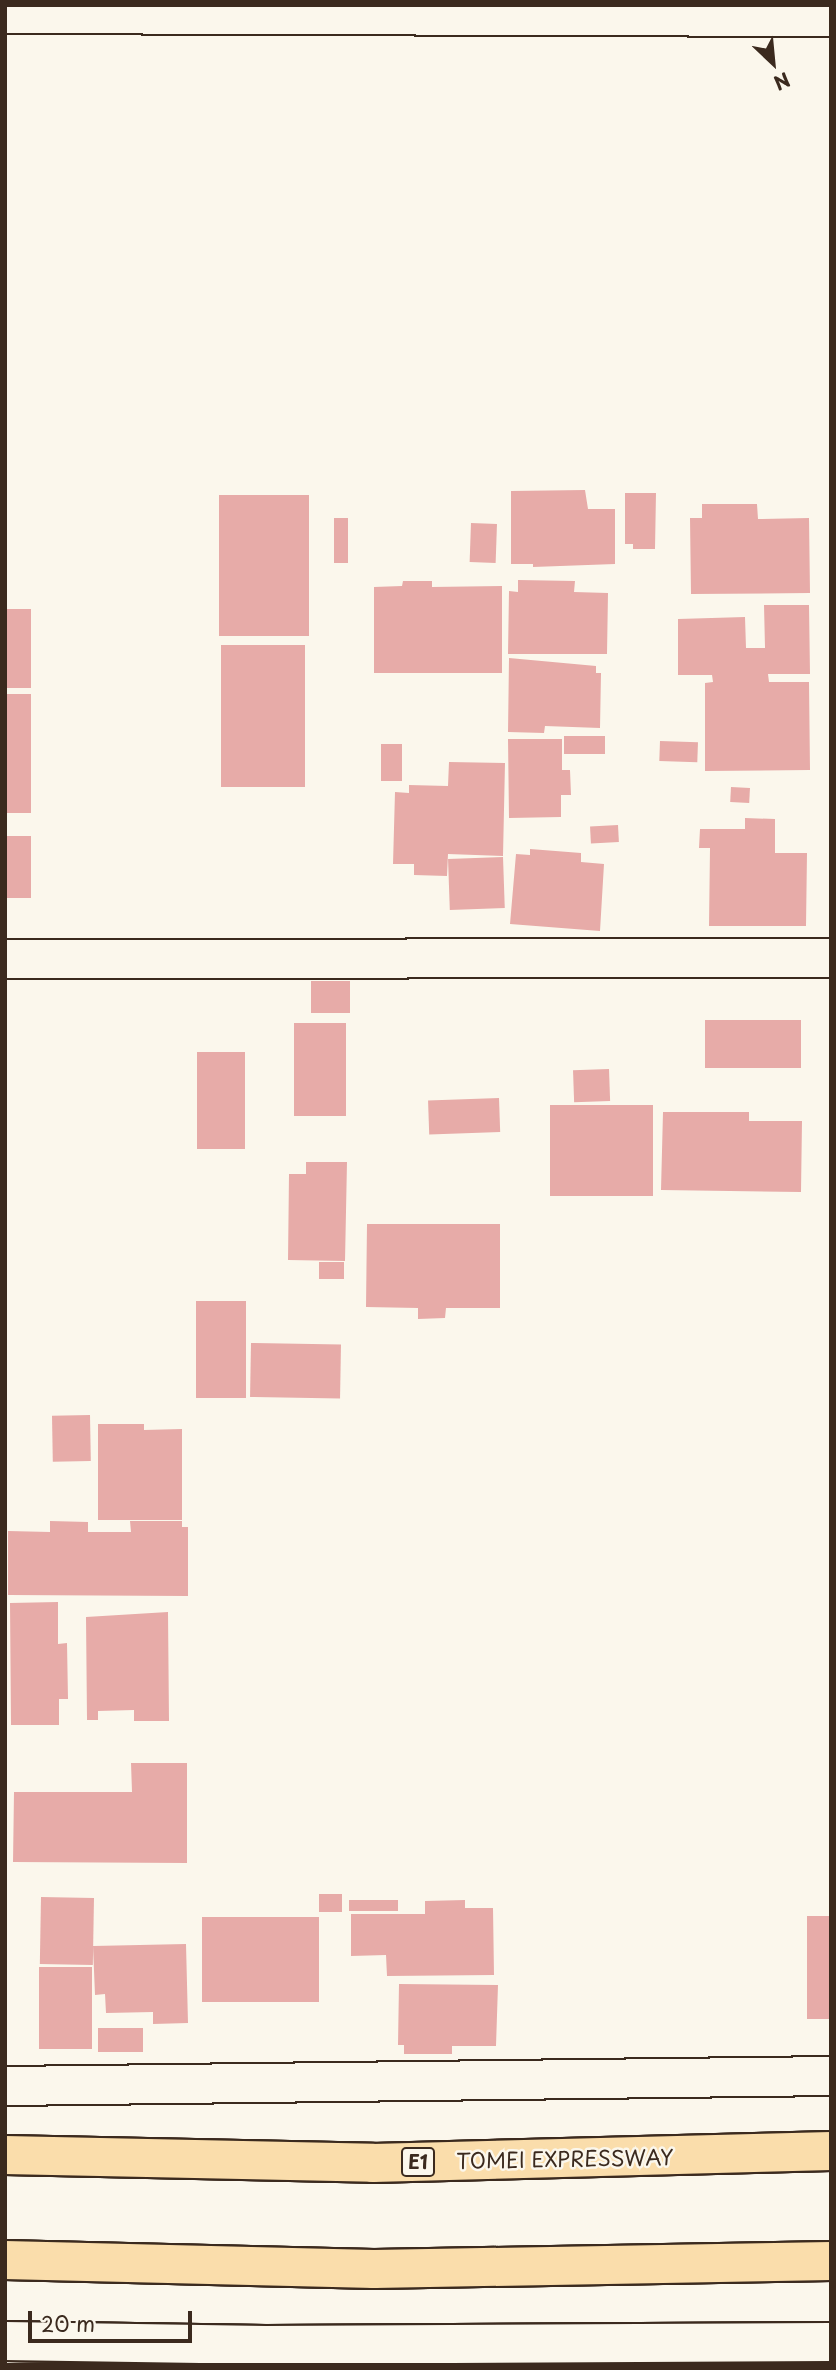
<!DOCTYPE html>
<html>
<head>
<meta charset="utf-8">
<style>
  body { margin:0 }
  #map { position:relative; width:836px; height:2370px; overflow:hidden; background:#fbf7ec; font-family:"Playpen Sans",sans-serif }
  div>[style] { position:absolute }
  .building>* { inset:0; background:#e7aba8; transform-origin:0 0 }
  .roads { filter:drop-shadow(2px 0 #3b2a1e) drop-shadow(-2px 0 #3b2a1e) drop-shadow(0 2px #3b2a1e) drop-shadow(0 -2px #3b2a1e) }
  .minor>* { height:38px; margin:-19px; padding:0 19px; transform-origin:19px; border-radius:19px; background:#fbf7ec }
  .highway>* { height:38px; margin:-19px; padding:0 19px; transform-origin:19px; border-radius:19px; background:#faddab }
  span { translate:-50% -50%; white-space:nowrap; text-align:center; line-height:1.15; -webkit-text-stroke:5px #fbf7ec; paint-order:stroke }
  .shield-label span { padding:2px 5px; background:#fbf7ec; border:2px solid; border-radius:5px; -webkit-text-stroke-width:0 }
  .shield-label { font-size:19px; color:#3b2a1e; font-weight:700 }
  .street-label { font-size:21px; color:#3b2a1e }
  .frame { position:absolute; inset:0; border:7px solid #3b2a1e; pointer-events:none }
  .north { position:absolute; left:738px; top:28px; width:70px; height:70px; -webkit-text-stroke:5px #fbf7ec; paint-order:stroke; rotate:154deg; font-size:19px; font-weight:700; line-height:28px; text-align:center; color:#3b2a1e }
  .north::after { content:''; display:block; margin:auto; width:24px; height:32px; background:#3b2a1e; clip-path:polygon(50% 0,100% 100%,50% 72%,0 100%) }
  .scale { position:absolute; left:28px; top:2311px; width:164px; height:32px; box-sizing:border-box; border:4px solid #3b2a1e; border-top:0; padding-left:9px; font-size:21px; line-height:24px; white-space:nowrap; color:#3b2a1e; -webkit-text-stroke:5px #fbf7ec; paint-order:stroke }
</style>
</head>
<body>
<div id="map">
  <div class="building">
    <i style="clip-path:polygon(585px 490px,588px 509px,615px 509px,615px 564px,533px 567px,533px 564px,511px 564px,511px 491px)"></i>
    <i style="clip-path:polygon(625px 493px,656px 493px,655px 549px,633px 549px,633px 544px,625px 544px)"></i>
    <i style="left:309px;top:495px;width:141px;height:90px;rotate:90deg"></i>
    <i style="clip-path:polygon(702px 504px,757px 504px,758px 519px,809px 518px,810px 593px,691px 594px,690px 518px,702px 518px)"></i>
    <i style="left:334px;top:518px;width:14px;height:45px"></i>
    <i style="left:471px;top:523px;width:26px;height:39px;rotate:2deg"></i>
    <i style="clip-path:polygon(518px 580px,575px 581px,574px 592px,608px 593px,607px 654px,508px 654px,509px 591px,518px 592px)"></i>
    <i style="clip-path:polygon(403px 581px,432px 581px,432px 587px,502px 586px,502px 673px,374px 673px,374px 587px,402px 586px)"></i>
    <i style="clip-path:polygon(764px 605px,809px 605px,810px 674px,768px 674px,769px 682px,809px 682px,810px 770px,705px 771px,705px 683px,713px 682px,712px 675px,678px 675px,678px 619px,745px 617px,746px 648px,765px 648px)"></i>
    <i style="left:5px;top:609px;width:26px;height:79px"></i>
    <i style="left:221px;top:645px;width:84px;height:142px"></i>
    <i style="clip-path:polygon(509px 658px,596px 666px,596px 673px,601px 673px,600px 728px,545px 726px,544px 733px,508px 732px)"></i>
    <i style="left:5px;top:694px;width:26px;height:119px"></i>
    <i style="left:564px;top:736px;width:41px;height:18px"></i>
    <i style="clip-path:polygon(508px 739px,562px 739px,562px 770px,570px 770px,571px 795px,561px 795px,561px 817px,509px 818px)"></i>
    <i style="left:660px;top:741px;width:38px;height:20px;rotate:2deg"></i>
    <i style="left:381px;top:744px;width:21px;height:37px"></i>
    <i style="clip-path:polygon(449px 762px,505px 763px,503px 856px,448px 854px,447px 876px,414px 875px,414px 864px,393px 864px,395px 792px,409px 793px,409px 785px,448px 786px)"></i>
    <i style="left:731px;top:787px;width:19px;height:15px;rotate:3deg"></i>
    <i style="clip-path:polygon(745px 818px,775px 819px,775px 853px,807px 853px,806px 926px,709px 926px,710px 848px,699px 848px,700px 829px,745px 829px)"></i>
    <i style="left:618px;top:825px;width:17px;height:28px;rotate:87deg"></i>
    <i style="left:5px;top:836px;width:26px;height:62px"></i>
    <i style="clip-path:polygon(530px 849px,581px 853px,581px 862px,604px 864px,600px 931px,510px 924px,516px 854px,530px 855px)"></i>
    <i style="left:503px;top:857px;width:51px;height:55px;rotate:88deg"></i>
    <i style="left:311px;top:981px;width:39px;height:32px"></i>
    <i style="left:705px;top:1020px;width:96px;height:48px"></i>
    <i style="left:294px;top:1023px;width:52px;height:93px"></i>
    <i style="left:245px;top:1052px;width:97px;height:48px;rotate:90deg"></i>
    <i style="left:609px;top:1069px;width:32px;height:36px;rotate:88deg"></i>
    <i style="left:499px;top:1098px;width:34px;height:71px;rotate:88deg"></i>
    <i style="left:550px;top:1105px;width:103px;height:91px"></i>
    <i style="clip-path:polygon(663px 1112px,749px 1112px,749px 1121px,802px 1121px,801px 1192px,661px 1190px)"></i>
    <i style="clip-path:polygon(306px 1162px,347px 1162px,345px 1261px,288px 1260px,289px 1174px,306px 1174px)"></i>
    <i style="clip-path:polygon(367px 1224px,500px 1224px,500px 1308px,446px 1308px,445px 1318px,418px 1319px,418px 1308px,366px 1307px)"></i>
    <i style="left:319px;top:1262px;width:25px;height:17px"></i>
    <i style="left:246px;top:1301px;width:97px;height:50px;rotate:90deg"></i>
    <i style="left:251px;top:1343px;width:90px;height:54px;rotate:1deg"></i>
    <i style="left:90px;top:1415px;width:46px;height:38px;rotate:89deg"></i>
    <i style="clip-path:polygon(98px 1424px,144px 1424px,144px 1430px,182px 1429px,182px 1520px,98px 1520px)"></i>
    <i style="clip-path:polygon(50px 1521px,88px 1522px,88px 1532px,131px 1532px,130px 1521px,182px 1521px,182px 1527px,188px 1527px,188px 1596px,8px 1595px,8px 1531px,50px 1532px)"></i>
    <i style="clip-path:polygon(58px 1602px,58px 1644px,67px 1643px,68px 1699px,59px 1699px,59px 1725px,11px 1725px,10px 1603px)"></i>
    <i style="clip-path:polygon(168px 1612px,169px 1721px,134px 1721px,134px 1710px,98px 1711px,98px 1720px,87px 1720px,86px 1617px)"></i>
    <i style="clip-path:polygon(131px 1763px,187px 1763px,187px 1863px,13px 1862px,14px 1792px,132px 1792px)"></i>
    <i style="left:342px;top:1894px;width:18px;height:23px;rotate:90deg"></i>
    <i style="left:41px;top:1897px;width:53px;height:67px;rotate:1deg"></i>
    <i style="left:398px;top:1900px;width:11px;height:49px;rotate:90deg"></i>
    <i style="clip-path:polygon(465px 1900px,465px 1908px,493px 1908px,494px 1975px,387px 1976px,386px 1955px,351px 1956px,351px 1914px,425px 1914px,425px 1901px)"></i>
    <i style="left:831px;top:1916px;width:103px;height:24px;rotate:90deg"></i>
    <i style="left:202px;top:1917px;width:117px;height:85px"></i>
    <i style="clip-path:polygon(186px 1944px,188px 2023px,153px 2024px,153px 2012px,106px 2013px,105px 1994px,95px 1995px,93px 1946px)"></i>
    <i style="left:39px;top:1967px;width:53px;height:82px"></i>
    <i style="clip-path:polygon(399px 1984px,498px 1985px,496px 2046px,452px 2046px,452px 2054px,404px 2054px,404px 2045px,398px 2045px)"></i>
    <i style="left:143px;top:2028px;width:24px;height:45px;rotate:90deg"></i>
  </div>
  <div class="roads">
    <div class="minor">
      <i style="left:5px;top:14px;width:826px;rotate:0.21deg"></i>
      <i style="left:5px;top:959px;width:826px;rotate:-0.07deg"></i>
      <i style="left:5px;top:2086px;width:826px;rotate:-0.69deg"></i>
      <i style="left:5px;top:2341px;width:261px;rotate:0.9deg"></i>
      <i style="left:266px;top:2345px;width:565px;rotate:-0.3deg"></i>
    </div>
    <div class="highway">
      <i style="left:5px;top:2155px;width:368px;rotate:1.2deg"></i>
      <i style="left:373px;top:2163px;width:458px;rotate:-1.5deg"></i>
      <i style="left:5px;top:2260px;width:369px;rotate:1.4deg"></i>
      <i style="left:374px;top:2269px;width:457px;rotate:-1deg"></i>
    </div>
  </div>
  <div class="shield-label">
    <span style="left:418px;top:2162px">E1</span>
  </div>
  <div class="street-label">
    <span style="left:565px;top:2158px;rotate:-1deg">TOMEI EXPRESSWAY</span>
  </div>
  <div class="frame"></div>
  <div class="north">N</div>
  <div class="scale">20 m</div>
</div>
</body>
</html>
